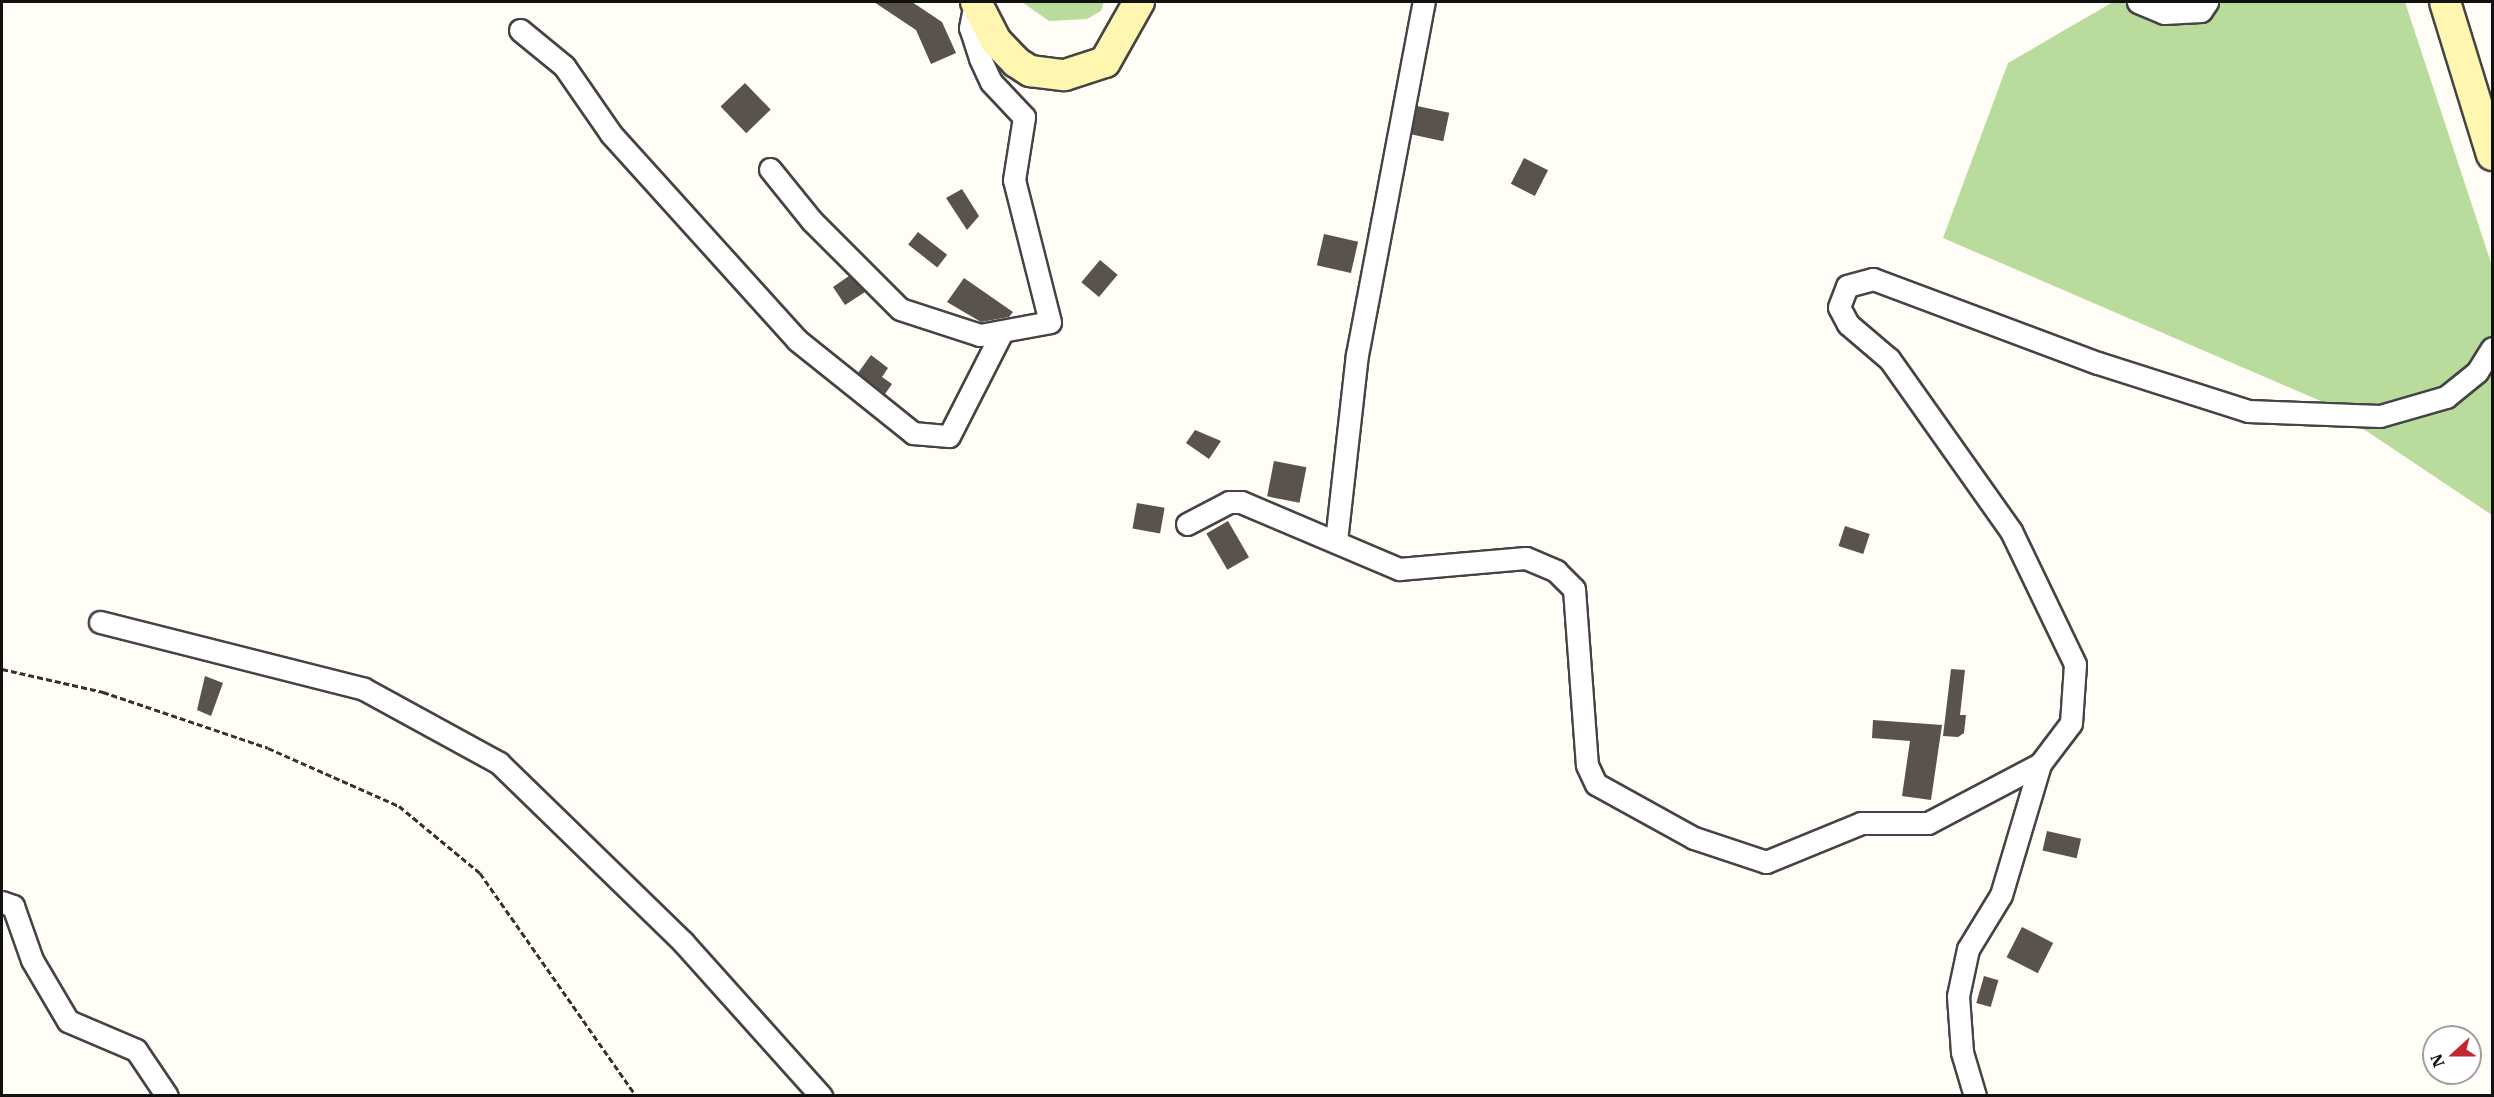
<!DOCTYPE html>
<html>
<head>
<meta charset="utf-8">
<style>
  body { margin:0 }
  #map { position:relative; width:2494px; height:1097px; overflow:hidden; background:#fffdf5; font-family:"IBM Plex Serif",serif }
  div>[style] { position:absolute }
  .forest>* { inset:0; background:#b9dc9c }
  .building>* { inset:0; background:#5a524d; transform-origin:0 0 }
  .path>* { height:3px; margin-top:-1.5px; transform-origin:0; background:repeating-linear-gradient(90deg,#333 0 6px,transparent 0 9px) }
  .roads { filter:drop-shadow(2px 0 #444) drop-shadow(-2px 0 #444) drop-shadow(0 2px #444) drop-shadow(0 -2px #444) }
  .street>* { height:21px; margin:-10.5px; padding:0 10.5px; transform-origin:10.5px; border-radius:10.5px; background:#fff }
  .secondary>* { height:30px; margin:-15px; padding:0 15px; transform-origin:15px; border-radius:15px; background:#fff6b0 }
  span { translate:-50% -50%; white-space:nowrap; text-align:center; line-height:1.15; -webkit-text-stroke:6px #fff; paint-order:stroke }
  .frame { position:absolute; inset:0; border:3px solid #111; pointer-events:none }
  .north { position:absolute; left:2422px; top:1025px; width:60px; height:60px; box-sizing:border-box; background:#fff; border:2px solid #a0a0a0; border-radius:50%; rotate:249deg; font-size:16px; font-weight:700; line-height:24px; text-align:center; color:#111 }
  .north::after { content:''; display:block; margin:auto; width:21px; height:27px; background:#c4262e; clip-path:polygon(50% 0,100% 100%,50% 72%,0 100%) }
</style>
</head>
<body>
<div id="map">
  <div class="forest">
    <i style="clip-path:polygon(1022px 2px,1104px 2px,1101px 11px,1087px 19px,1049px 21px)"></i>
    <i style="clip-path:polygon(2113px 2px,2405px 2px,2492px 266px,2492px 515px,2323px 402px,1943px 238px,2008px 63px)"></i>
  </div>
  <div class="building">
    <i style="clip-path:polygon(874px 2px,912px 2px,942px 22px,956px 53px,931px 64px,916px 30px)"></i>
    <i style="left:745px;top:83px;width:37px;height:34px;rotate:46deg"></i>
    <i style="left:1417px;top:106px;width:33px;height:29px;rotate:12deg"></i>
    <i style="left:1524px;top:158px;width:27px;height:29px;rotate:27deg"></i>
    <i style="clip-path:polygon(962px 189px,979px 216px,967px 230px,946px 198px)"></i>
    <i style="left:918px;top:232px;width:37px;height:16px;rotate:38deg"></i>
    <i style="left:1324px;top:234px;width:35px;height:32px;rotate:13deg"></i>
    <i style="left:1100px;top:260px;width:23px;height:29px;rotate:40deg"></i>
    <i style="clip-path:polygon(849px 276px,865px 292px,845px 305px,833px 287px)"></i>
    <i style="clip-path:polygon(964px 278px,1013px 312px,1009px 317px,981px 322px,947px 302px)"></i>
    <i style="clip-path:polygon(871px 355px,888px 368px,882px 377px,892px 384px,885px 394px,858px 373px)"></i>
    <i style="clip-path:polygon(1195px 430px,1221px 441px,1209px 459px,1186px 443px)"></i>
    <i style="left:1274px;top:461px;width:33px;height:36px;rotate:11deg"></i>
    <i style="left:1137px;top:503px;width:28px;height:26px;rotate:10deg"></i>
    <i style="left:1228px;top:521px;width:42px;height:25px;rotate:60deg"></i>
    <i style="left:1845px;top:526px;width:26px;height:21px;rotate:18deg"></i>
    <i style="clip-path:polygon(1951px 669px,1965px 670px,1960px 715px,1966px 715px,1964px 733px,1958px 737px,1943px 736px)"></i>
    <i style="clip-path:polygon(205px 676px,223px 683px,211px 716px,197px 710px)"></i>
    <i style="clip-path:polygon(1873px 720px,1942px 725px,1931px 800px,1902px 796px,1910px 741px,1872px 738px)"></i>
    <i style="left:2047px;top:831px;width:35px;height:20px;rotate:13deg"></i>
    <i style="left:2022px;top:927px;width:35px;height:34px;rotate:27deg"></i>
    <i style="left:1984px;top:976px;width:15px;height:28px;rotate:16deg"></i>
  </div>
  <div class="path">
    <i style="left:2px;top:669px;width:104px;rotate:12.8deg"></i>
    <i style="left:103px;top:692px;width:174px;rotate:18.7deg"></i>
    <i style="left:268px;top:748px;width:143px;rotate:23.9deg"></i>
    <i style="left:399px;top:806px;width:105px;rotate:39.6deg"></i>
    <i style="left:480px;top:873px;width:272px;rotate:55deg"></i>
  </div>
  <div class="roads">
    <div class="street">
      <i style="left:2138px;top:2px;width:28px;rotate:23deg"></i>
      <i style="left:2164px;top:13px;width:37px;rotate:-3deg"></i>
      <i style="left:2201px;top:11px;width:11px;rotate:-56deg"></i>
      <i style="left:520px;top:30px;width:57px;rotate:39.3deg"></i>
      <i style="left:564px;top:66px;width:83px;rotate:55.3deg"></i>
      <i style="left:611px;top:134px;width:278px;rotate:47.9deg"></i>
      <i style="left:797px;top:340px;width:149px;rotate:38.7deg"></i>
      <i style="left:913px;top:433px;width:36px;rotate:5deg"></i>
      <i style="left:949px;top:436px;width:117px;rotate:-63deg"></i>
      <i style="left:770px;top:169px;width:67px;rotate:51.1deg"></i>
      <i style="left:812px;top:221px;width:124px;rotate:45deg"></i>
      <i style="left:900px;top:309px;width:84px;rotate:18deg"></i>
      <i style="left:980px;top:335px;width:71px;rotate:-10.5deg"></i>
      <i style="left:1050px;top:322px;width:146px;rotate:-104.2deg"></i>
      <i style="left:1014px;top:180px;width:64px;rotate:-81deg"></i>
      <i style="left:1024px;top:117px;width:48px;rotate:-133.3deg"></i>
      <i style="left:991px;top:82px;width:26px;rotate:-115deg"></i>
      <i style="left:980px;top:58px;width:32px;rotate:-108deg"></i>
      <i style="left:970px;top:28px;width:26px;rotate:-79deg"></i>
      <i style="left:1187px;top:524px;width:47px;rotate:-27.6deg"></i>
      <i style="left:1229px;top:502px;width:12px"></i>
      <i style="left:1241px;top:502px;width:172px;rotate:23deg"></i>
      <i style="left:1399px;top:569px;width:127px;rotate:-5deg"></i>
      <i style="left:1526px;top:558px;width:33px;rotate:23deg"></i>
      <i style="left:1556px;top:571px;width:25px;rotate:45deg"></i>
      <i style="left:1574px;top:589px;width:176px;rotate:85.8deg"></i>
      <i style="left:1587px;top:765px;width:21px;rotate:65deg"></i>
      <i style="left:1596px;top:784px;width:112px;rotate:28.9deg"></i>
      <i style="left:1694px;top:838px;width:76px;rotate:18.4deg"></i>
      <i style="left:1766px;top:862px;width:103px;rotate:-22.3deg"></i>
      <i style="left:1861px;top:823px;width:67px"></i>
      <i style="left:1928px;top:823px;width:127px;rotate:-27.8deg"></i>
      <i style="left:1336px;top:541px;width:187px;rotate:-83.6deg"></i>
      <i style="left:1357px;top:355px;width:359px;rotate:-79.3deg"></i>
      <i style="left:100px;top:622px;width:272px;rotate:14.2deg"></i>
      <i style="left:364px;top:689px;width:154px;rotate:28.7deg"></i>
      <i style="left:499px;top:763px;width:257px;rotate:44.2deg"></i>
      <i style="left:683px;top:942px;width:207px;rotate:48.1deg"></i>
      <i style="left:2px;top:902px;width:12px;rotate:20deg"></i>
      <i style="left:13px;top:906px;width:57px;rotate:70.6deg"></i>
      <i style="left:32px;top:960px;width:71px;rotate:59.5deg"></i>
      <i style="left:68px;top:1021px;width:74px;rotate:23.1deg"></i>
      <i style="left:136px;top:1050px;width:55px;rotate:56deg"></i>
      <i style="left:1975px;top:1096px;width:46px;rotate:-106.5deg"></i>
      <i style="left:1962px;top:1052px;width:56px;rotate:-94.1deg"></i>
      <i style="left:1958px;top:996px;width:48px;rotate:-78deg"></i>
      <i style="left:1968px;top:949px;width:63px;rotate:-58.6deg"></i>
      <i style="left:2001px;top:895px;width:137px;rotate:-73.4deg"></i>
      <i style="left:2040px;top:764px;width:51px;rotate:-52.9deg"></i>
      <i style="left:2071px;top:723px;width:59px;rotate:-86.1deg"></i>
      <i style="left:2075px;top:664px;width:148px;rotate:-115.7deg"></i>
      <i style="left:2011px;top:531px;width:211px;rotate:-125.3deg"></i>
      <i style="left:1889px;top:359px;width:54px;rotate:-139.5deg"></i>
      <i style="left:1848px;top:324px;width:19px;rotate:-118deg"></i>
      <i style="left:1839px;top:307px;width:22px;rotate:-69deg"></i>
      <i style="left:1847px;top:286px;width:27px;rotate:-15deg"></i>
      <i style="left:1873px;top:279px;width:240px;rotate:20.5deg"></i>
      <i style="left:2098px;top:363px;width:157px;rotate:17.7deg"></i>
      <i style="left:2248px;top:411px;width:132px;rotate:2.2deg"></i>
      <i style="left:2380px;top:416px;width:69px;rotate:-16.1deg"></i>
      <i style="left:2446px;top:397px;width:40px;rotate:-39deg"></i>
      <i style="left:2477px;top:372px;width:28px;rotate:-58deg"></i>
    </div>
    <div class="secondary">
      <i style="left:976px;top:2px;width:44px;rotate:62.9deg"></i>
      <i style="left:996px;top:41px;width:29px;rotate:46deg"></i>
      <i style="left:1016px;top:62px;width:17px;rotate:33deg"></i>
      <i style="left:1030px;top:71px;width:35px;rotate:7deg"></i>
      <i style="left:1065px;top:75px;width:42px;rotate:-18deg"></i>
      <i style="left:1105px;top:62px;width:69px;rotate:-60.5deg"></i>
      <i style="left:2445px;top:2px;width:160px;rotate:72.9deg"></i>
    </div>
  </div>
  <div class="frame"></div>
  <div class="north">N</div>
</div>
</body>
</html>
